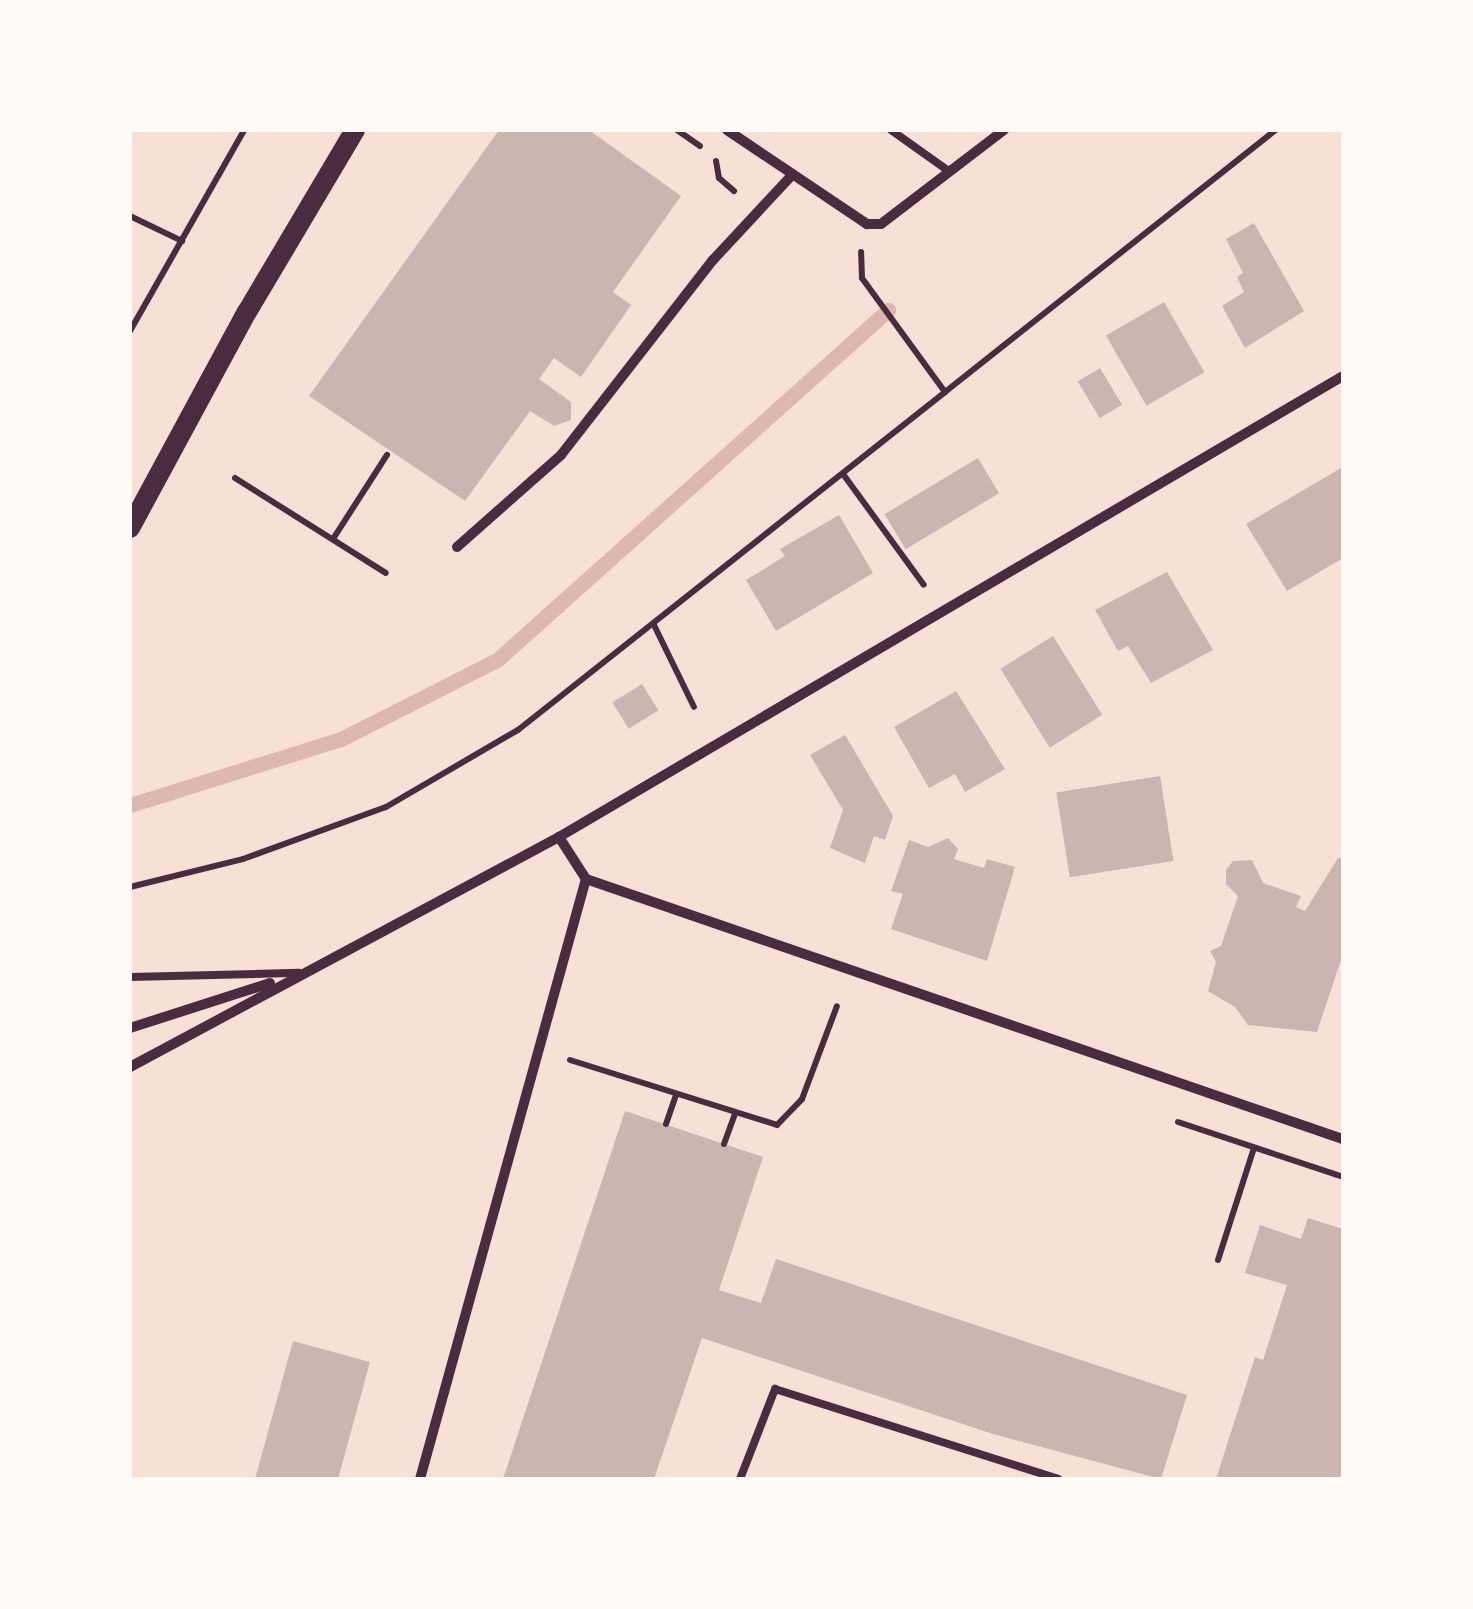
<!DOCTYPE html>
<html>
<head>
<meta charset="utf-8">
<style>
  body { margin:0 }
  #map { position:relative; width:1473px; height:1609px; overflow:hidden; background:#f7e1d7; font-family:Barlow,sans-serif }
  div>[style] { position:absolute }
  .stream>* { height:15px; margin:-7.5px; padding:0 7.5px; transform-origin:7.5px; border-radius:7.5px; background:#dcb8b0 }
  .building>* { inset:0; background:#ccb4b1; transform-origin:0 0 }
  .path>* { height:6px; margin:-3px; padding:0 3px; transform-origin:3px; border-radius:3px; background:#4a2c40 }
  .service>* { height:8px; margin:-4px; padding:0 4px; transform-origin:4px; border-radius:4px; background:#4a2c40 }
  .minor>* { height:10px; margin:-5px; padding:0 5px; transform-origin:5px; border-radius:5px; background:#4a2c40 }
  .secondary>* { height:20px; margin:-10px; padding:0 10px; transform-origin:10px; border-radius:10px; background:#4a2c40 }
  span { translate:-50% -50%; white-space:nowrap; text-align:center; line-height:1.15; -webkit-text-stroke:9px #fffaf5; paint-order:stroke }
  .frame { position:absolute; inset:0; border:132px solid #fffaf5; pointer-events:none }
</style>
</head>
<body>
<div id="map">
  <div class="stream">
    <i style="left:130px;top:805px;width:221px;rotate:-17.4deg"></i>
    <i style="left:341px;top:739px;width:175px;rotate:-26.9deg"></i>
    <i style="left:497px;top:660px;width:525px;rotate:-41.83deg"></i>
  </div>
  <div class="building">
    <i style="clip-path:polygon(499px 130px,589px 130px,681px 196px,613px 292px,631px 305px,581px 377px,554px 358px,539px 379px,571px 402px,571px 420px,554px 426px,530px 411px,465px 501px,309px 396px)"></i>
    <i style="clip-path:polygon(1254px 223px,1304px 311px,1245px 348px,1222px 306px,1244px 292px,1237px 277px,1243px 273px,1226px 239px)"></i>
    <i style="left:1164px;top:302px;width:81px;height:67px;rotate:60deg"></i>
    <i style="left:1100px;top:368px;width:43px;height:26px;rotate:59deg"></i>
    <i style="left:978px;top:458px;width:41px;height:109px;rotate:59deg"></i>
    <i style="clip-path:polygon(1341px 468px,1343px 558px,1287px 591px,1246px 524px)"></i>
    <i style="clip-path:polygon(839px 515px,873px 573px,776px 631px,746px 580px,785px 556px,780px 549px)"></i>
    <i style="clip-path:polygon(1167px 572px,1213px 650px,1151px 683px,1128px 646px,1118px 651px,1095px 610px)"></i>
    <i style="left:1053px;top:636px;width:93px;height:62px;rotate:58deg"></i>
    <i style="left:642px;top:684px;width:31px;height:35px;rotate:58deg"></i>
    <i style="clip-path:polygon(956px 691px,1005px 769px,965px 792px,955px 774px,929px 788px,894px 727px)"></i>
    <i style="clip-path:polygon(845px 735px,893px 816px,885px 840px,874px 836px,865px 863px,830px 848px,843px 810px,810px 755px)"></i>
    <i style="left:1160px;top:776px;width:86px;height:105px;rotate:81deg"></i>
    <i style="clip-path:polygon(948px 838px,958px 849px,954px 859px,984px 868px,987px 859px,1015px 867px,987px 961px,891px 929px,903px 894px,891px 891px,909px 840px,928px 847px)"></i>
    <i style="clip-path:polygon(1338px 858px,1343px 859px,1343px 954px,1317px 1032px,1248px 1025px,1235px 1007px,1208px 991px,1216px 962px,1210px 951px,1221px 946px,1238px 896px,1226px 884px,1226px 870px,1233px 861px,1252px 860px,1263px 883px,1301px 896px,1296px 907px,1305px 911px)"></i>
    <i style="clip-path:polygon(625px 1111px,763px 1157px,719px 1290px,761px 1303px,776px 1259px,1187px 1395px,1161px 1479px,993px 1434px,702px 1338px,654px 1479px,503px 1479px)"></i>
    <i style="clip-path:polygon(1308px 1218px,1343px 1229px,1343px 1479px,1216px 1479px,1255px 1357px,1263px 1360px,1287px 1285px,1245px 1273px,1260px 1225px,1301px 1239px)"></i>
    <i style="clip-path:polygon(293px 1341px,370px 1362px,338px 1479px,255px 1479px)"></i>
  </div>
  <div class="path">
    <i style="left:677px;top:130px;width:28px;rotate:35deg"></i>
    <i style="left:716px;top:161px;width:17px;rotate:80deg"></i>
    <i style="left:719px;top:178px;width:20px;rotate:41deg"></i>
    <i style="left:130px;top:216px;width:58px;rotate:25.7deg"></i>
    <i style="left:130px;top:331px;width:231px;rotate:-60.4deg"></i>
    <i style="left:945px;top:392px;width:422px;rotate:-38.4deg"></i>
    <i style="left:843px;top:474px;width:137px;rotate:53.9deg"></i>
    <i style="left:235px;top:478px;width:178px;rotate:32.2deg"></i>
    <i style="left:333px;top:539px;width:100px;rotate:-57.3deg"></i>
    <i style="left:654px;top:625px;width:91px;rotate:64deg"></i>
    <i style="left:130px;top:887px;width:116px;rotate:-13.9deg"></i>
    <i style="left:243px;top:859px;width:152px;rotate:-20deg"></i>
    <i style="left:386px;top:807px;width:153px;rotate:-30.3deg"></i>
    <i style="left:518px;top:730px;width:545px;rotate:-38.36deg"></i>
    <i style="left:945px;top:392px;width:141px;rotate:-126.1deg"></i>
    <i style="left:862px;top:278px;width:26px;rotate:-92deg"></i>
    <i style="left:570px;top:1060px;width:217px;rotate:17.4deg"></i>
    <i style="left:777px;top:1125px;width:36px;rotate:-46deg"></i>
    <i style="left:802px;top:1099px;width:99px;rotate:-69.4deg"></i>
    <i style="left:1178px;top:1122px;width:174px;rotate:18.4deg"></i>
    <i style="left:666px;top:1124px;width:31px;rotate:-71deg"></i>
    <i style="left:724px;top:1144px;width:33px;rotate:-70deg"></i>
    <i style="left:1218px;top:1260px;width:118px;rotate:-72.2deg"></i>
  </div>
  <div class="service">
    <i style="left:891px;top:130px;width:72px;rotate:35.4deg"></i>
    <i style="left:130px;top:977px;width:169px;rotate:-1.4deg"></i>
    <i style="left:740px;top:1479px;width:97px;rotate:-68.7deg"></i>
    <i style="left:775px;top:1389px;width:297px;rotate:17.6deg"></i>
  </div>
  <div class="minor">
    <i style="left:727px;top:130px;width:169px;rotate:33.9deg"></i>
    <i style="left:867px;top:224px;width:14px"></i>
    <i style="left:881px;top:224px;width:155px;rotate:-37.4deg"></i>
    <i style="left:457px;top:547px;width:139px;rotate:-41.5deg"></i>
    <i style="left:561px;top:455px;width:247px;rotate:-52.1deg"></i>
    <i style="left:713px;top:260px;width:117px;rotate:-47.1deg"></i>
    <i style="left:586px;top:879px;width:800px;rotate:18.96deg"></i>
    <i style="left:130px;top:1028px;width:147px;rotate:-17.8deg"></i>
    <i style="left:130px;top:1067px;width:487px;rotate:-28.2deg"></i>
    <i style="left:559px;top:837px;width:909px;rotate:-30.46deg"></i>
    <i style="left:420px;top:1479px;width:623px;rotate:-74.54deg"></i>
    <i style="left:586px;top:879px;width:50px;rotate:-122.7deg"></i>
  </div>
  <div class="secondary">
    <i style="left:130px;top:528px;width:246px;rotate:-61.6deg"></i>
    <i style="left:247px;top:312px;width:212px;rotate:-59.3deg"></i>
  </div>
  <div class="frame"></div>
</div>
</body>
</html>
